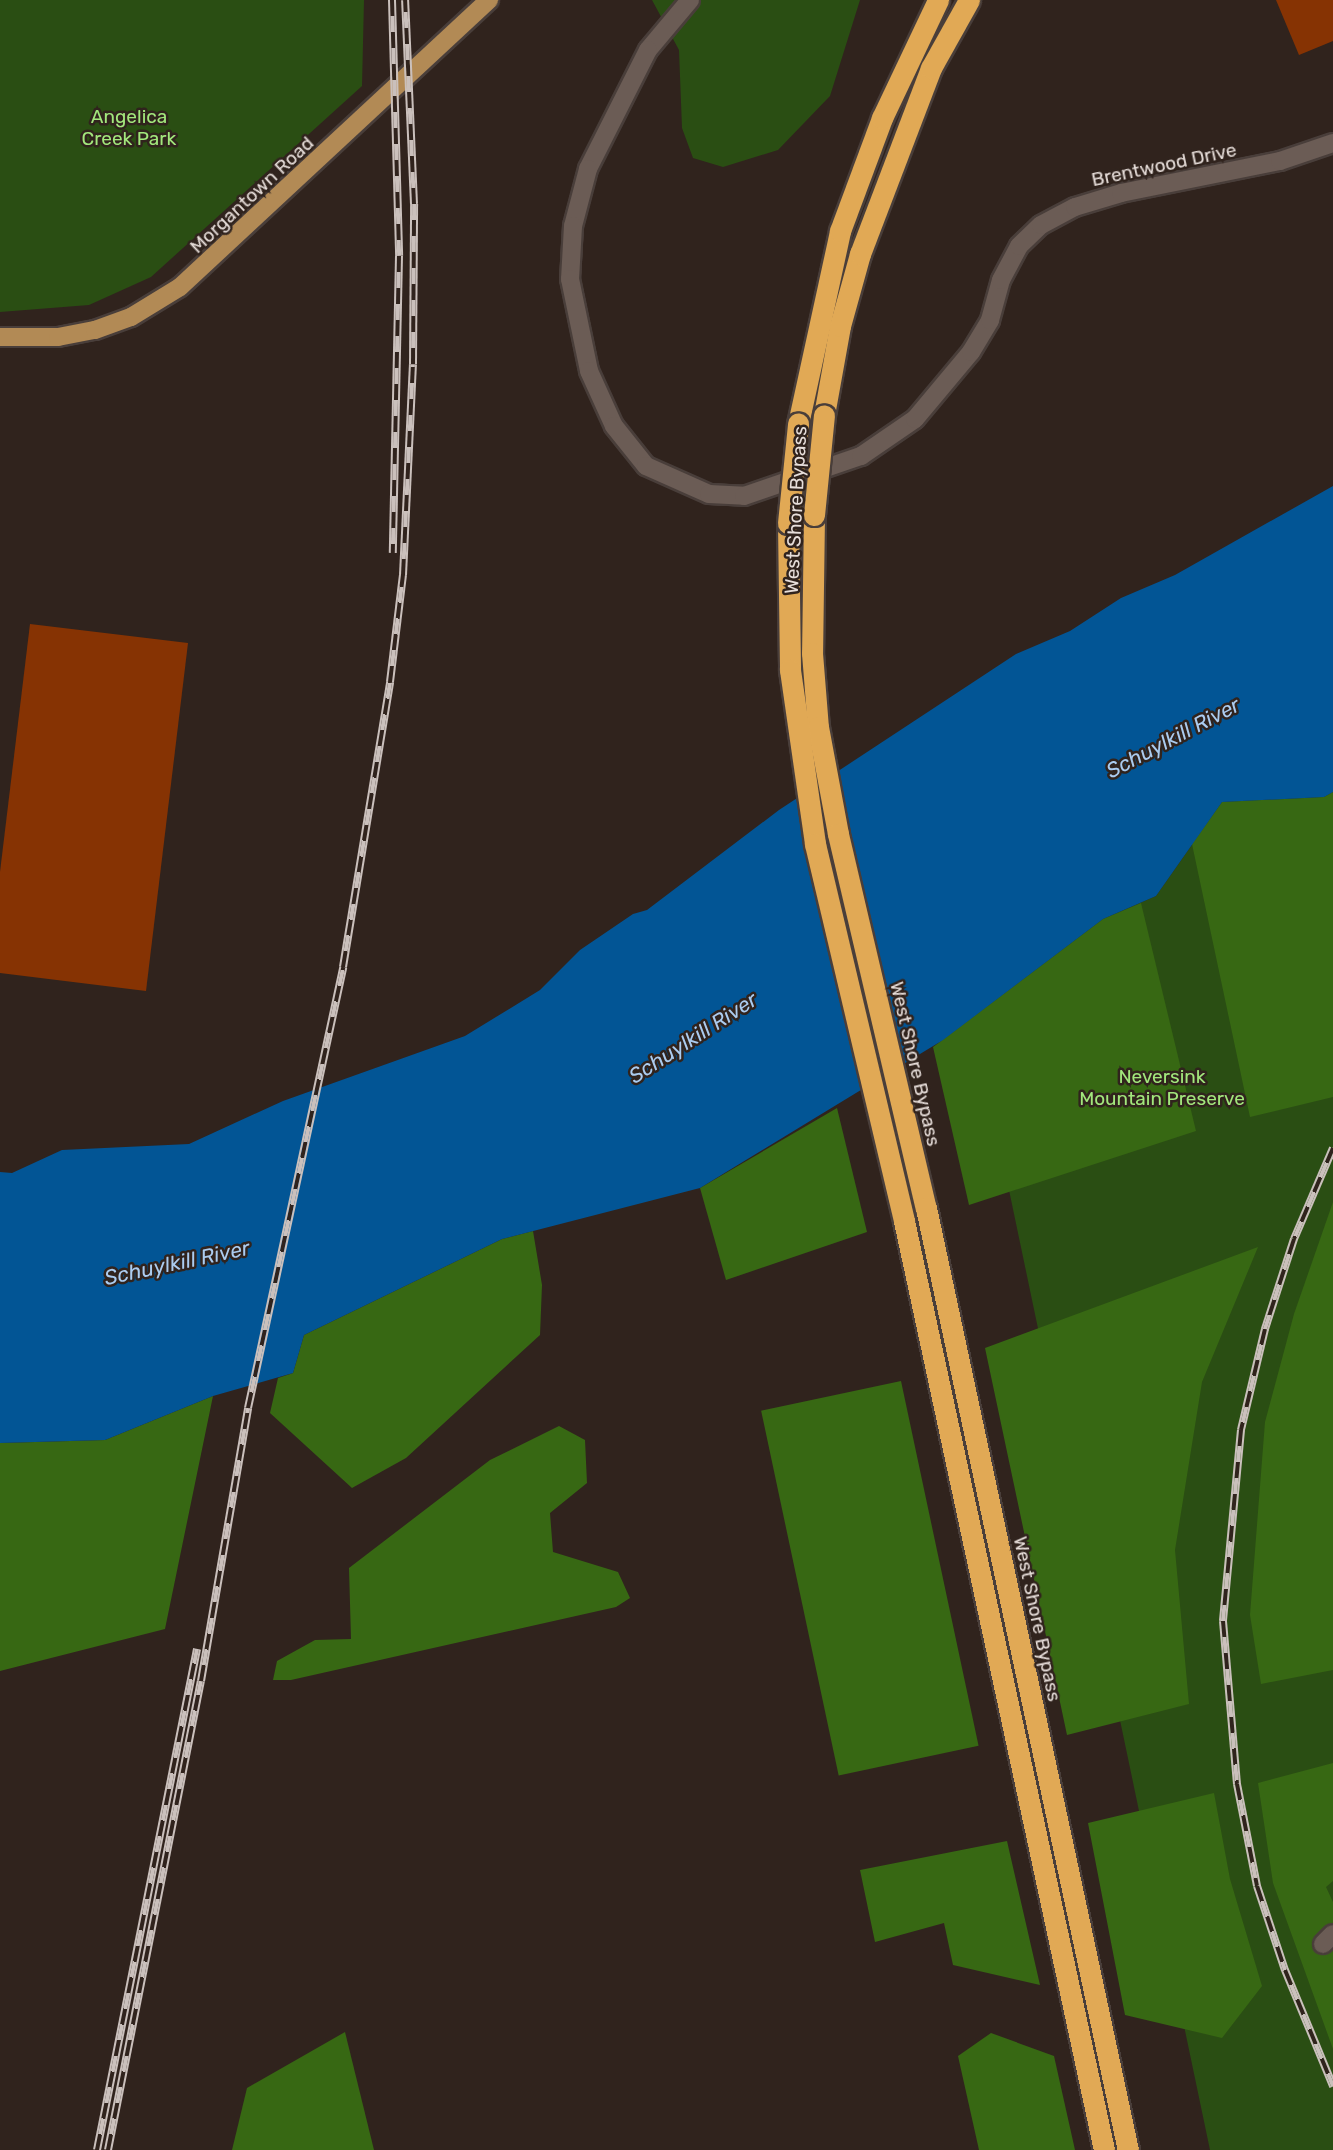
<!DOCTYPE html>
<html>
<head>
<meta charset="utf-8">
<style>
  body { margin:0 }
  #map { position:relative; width:1333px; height:2150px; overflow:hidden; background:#30231d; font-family:Rubik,sans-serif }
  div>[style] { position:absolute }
  .green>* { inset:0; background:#2a4e13 }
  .forest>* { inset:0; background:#376813; transform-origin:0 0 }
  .water>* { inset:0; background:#025595 }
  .building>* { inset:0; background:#863303 }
  .roads { filter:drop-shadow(2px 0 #493e3a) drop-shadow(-2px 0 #493e3a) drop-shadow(0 2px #493e3a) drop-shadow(0 -2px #493e3a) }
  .minor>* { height:18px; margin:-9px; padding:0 9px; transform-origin:9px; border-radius:9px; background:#6b5c55 }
  .major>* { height:18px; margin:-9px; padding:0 9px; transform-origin:9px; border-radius:9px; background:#b28a55 }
  .highway>* { height:21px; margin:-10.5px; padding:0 10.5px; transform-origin:10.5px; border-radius:10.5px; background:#e1a955 }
  .rail>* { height:8px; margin-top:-4px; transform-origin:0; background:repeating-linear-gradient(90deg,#30231d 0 16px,#cac0bc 0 32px); box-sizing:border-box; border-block:2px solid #cac0bc }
  .bridges { filter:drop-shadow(2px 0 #493e3a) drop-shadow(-2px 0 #493e3a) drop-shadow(0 2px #493e3a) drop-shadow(0 -2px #493e3a) }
  .highway-bridge>* { height:21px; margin:-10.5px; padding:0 10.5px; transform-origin:10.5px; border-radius:10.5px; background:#e1a955 }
  span { translate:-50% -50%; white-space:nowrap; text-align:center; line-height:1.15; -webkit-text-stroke:5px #30231d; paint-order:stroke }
  .park-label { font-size:19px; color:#a2e77c }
  .street-label { font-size:19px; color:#e7deda }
  .water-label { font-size:21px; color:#abccf0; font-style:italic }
</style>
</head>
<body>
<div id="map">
  <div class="green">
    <i style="clip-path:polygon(0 0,364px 0,362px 86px,151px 277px,89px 305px,0 312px)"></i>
    <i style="clip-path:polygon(652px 0,860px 0,830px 96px,778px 150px,723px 167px,693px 158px,682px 128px,679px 50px)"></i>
    <i style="clip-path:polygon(1333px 792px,1333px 2150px,1210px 2150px,973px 1018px,1103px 919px,1156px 896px,1222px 802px,1324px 797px)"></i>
  </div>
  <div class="forest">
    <i style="clip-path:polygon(1333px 792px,1333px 1097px,1250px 1117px,1192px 844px,1222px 802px,1324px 797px)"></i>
    <i style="clip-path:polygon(1141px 903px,1196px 1131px,969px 1205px,933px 1047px,1103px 919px)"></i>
    <i style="clip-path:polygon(837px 1108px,867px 1232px,726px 1280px,700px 1188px)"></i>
    <i style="clip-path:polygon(1333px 1202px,1333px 1670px,1261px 1684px,1250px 1615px,1265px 1422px,1294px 1314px)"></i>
    <i style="clip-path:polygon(533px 1231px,542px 1285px,540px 1335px,406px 1458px,352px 1488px,270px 1413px,278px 1378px,293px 1373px,304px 1335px,502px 1239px)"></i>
    <i style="clip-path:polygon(1258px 1247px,1202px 1382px,1175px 1550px,1189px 1704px,1067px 1735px,985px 1348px)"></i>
    <i style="left:901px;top:1381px;width:373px;height:143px;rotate:78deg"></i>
    <i style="clip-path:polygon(213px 1396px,165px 1629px,0 1671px,0 1443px,105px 1440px)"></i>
    <i style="clip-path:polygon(559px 1426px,585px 1440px,587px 1483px,550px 1513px,553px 1552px,618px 1572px,630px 1598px,616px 1607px,291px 1680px,273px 1680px,277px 1661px,315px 1640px,351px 1639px,349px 1568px,490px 1460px)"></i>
    <i style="clip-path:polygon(1333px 1763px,1333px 1881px,1326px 1887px,1333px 1902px,1333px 2049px,1273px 1883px,1258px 1783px)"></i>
    <i style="clip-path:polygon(1214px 1793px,1230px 1879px,1262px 1986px,1222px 2038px,1125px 2015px,1088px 1823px)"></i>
    <i style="clip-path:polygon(1007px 1841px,1040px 1985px,953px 1965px,944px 1923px,875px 1942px,860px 1870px)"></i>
    <i style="clip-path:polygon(345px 2032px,374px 2150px,232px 2150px,247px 2088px)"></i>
    <i style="clip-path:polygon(991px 2033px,1054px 2056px,1075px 2150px,979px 2150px,958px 2056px)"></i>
  </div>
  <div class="water">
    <i style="clip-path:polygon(1333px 486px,1333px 792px,1324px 797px,1222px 802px,1156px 896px,1103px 919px,943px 1040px,700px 1188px,502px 1239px,304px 1335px,293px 1373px,213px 1396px,105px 1440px,0 1443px,0 1172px,12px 1173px,62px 1150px,189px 1144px,283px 1101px,465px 1036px,540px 990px,580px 950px,633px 914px,647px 910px,779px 810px,1016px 654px,1070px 631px,1121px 598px,1175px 575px)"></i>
  </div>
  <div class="building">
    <i style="clip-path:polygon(1276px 0,1333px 0,1333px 41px,1299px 55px)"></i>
    <i style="clip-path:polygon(30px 624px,188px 643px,146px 991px,0 973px,0 872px)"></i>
  </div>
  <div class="roads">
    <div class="minor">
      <i style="left:690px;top:0;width:65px;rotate:130deg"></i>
      <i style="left:648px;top:50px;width:133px;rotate:116.8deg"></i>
      <i style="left:588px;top:169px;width:59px;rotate:104.7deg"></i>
      <i style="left:573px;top:226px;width:53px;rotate:93.2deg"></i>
      <i style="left:570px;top:279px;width:94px;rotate:78.3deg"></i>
      <i style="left:589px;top:371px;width:60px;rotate:65.6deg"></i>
      <i style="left:614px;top:426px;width:51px;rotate:51.3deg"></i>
      <i style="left:646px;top:466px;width:69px;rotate:24deg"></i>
      <i style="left:709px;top:494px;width:35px;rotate:3deg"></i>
      <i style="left:744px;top:496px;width:124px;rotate:-18.9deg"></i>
      <i style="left:861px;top:456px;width:65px;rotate:-34.4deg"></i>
      <i style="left:915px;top:419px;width:87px;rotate:-50.1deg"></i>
      <i style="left:971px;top:352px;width:37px;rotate:-59deg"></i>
      <i style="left:990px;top:320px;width:41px;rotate:-74.6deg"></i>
      <i style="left:1001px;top:280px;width:38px;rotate:-62deg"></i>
      <i style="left:1019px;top:246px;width:30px;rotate:-44deg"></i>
      <i style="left:1041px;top:225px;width:38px;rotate:-28deg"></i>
      <i style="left:1075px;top:207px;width:48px;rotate:-16.9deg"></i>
      <i style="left:1121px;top:193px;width:162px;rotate:-11.4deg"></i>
      <i style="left:1280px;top:161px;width:56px;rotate:-18.8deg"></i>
      <i style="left:1323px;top:1944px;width:14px;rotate:-45deg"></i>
    </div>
    <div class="major">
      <i style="left:0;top:337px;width:58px"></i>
      <i style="left:58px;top:337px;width:38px;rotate:-11deg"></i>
      <i style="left:95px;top:330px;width:38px;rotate:-20deg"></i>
      <i style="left:131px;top:317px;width:57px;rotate:-31.5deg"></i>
      <i style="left:180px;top:287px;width:422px;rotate:-42.9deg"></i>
    </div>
    <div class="highway">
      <i style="left:824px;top:415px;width:90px;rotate:-79.8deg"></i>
      <i style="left:840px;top:326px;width:75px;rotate:-74.5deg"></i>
      <i style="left:860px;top:254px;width:199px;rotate:-69.1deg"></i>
      <i style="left:931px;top:68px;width:78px;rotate:-60.8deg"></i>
      <i style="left:798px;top:424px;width:198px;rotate:-77.7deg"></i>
      <i style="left:840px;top:231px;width:121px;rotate:-69.6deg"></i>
      <i style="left:882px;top:118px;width:131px;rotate:-64.6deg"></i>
      <i style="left:814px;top:515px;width:138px;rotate:90.8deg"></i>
      <i style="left:812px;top:653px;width:74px;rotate:85.4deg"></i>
      <i style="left:818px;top:727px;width:109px;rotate:79.4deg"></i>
      <i style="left:838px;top:834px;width:384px;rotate:76.8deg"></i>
      <i style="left:926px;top:1208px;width:963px;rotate:77.9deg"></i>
      <i style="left:788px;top:523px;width:147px;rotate:89.2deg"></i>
      <i style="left:790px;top:670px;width:176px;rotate:81.8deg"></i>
      <i style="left:815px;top:844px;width:387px;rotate:76.7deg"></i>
      <i style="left:904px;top:1221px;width:950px;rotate:77.85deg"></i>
    </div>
  </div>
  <div class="rail">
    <i style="left:392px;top:0;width:256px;rotate:88.4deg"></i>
    <i style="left:399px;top:256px;width:297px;rotate:91.2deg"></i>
    <i style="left:1333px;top:1148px;width:99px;rotate:113.2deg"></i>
    <i style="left:1294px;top:1239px;width:95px;rotate:107.9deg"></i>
    <i style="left:1265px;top:1329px;width:104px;rotate:103.4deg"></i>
    <i style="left:1241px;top:1430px;width:192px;rotate:95.4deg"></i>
    <i style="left:1223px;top:1621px;width:164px;rotate:85.1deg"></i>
    <i style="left:1237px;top:1784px;width:104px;rotate:78.9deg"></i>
    <i style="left:1257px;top:1886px;width:89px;rotate:71.6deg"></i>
    <i style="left:1285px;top:1970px;width:126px;rotate:67.5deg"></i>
    <i style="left:97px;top:2150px;width:511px;rotate:-78.71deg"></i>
    <i style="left:108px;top:2150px;width:478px;rotate:-78.8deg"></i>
    <i style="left:201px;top:1681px;width:277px;rotate:-80.2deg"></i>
    <i style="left:248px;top:1408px;width:451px;rotate:-77.8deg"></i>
    <i style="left:343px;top:967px;width:289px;rotate:-80.6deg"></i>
    <i style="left:390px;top:682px;width:108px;rotate:-83.1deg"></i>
    <i style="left:403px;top:575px;width:211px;rotate:-87.3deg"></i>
    <i style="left:413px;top:364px;width:160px;rotate:-89.6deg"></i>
    <i style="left:414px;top:204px;width:204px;rotate:-92.5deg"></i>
  </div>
  <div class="bridges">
    <div class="highway-bridge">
      <i style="left:814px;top:515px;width:100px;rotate:-84.3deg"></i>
      <i style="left:788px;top:523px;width:100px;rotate:-84.2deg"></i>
    </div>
  </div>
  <div class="park-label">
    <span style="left:129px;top:128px">Angelica<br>Creek Park</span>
    <span style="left:1162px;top:1088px">Neversink<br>Mountain Preserve</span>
  </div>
  <div class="street-label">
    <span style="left:1164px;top:165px;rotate:-12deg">Brentwood Drive</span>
    <span style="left:252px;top:195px;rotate:-43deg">Morgantown Road</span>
    <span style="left:796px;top:510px;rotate:-87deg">West Shore Bypass</span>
    <span style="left:915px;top:1064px;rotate:77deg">West Shore Bypass</span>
    <span style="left:1037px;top:1619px;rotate:78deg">West Shore Bypass</span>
  </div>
  <div class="water-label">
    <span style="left:1173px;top:738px;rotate:-28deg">Schuylkill River</span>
    <span style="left:693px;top:1038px;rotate:-33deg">Schuylkill River</span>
    <span style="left:177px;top:1263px;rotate:-12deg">Schuylkill River</span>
  </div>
</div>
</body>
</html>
